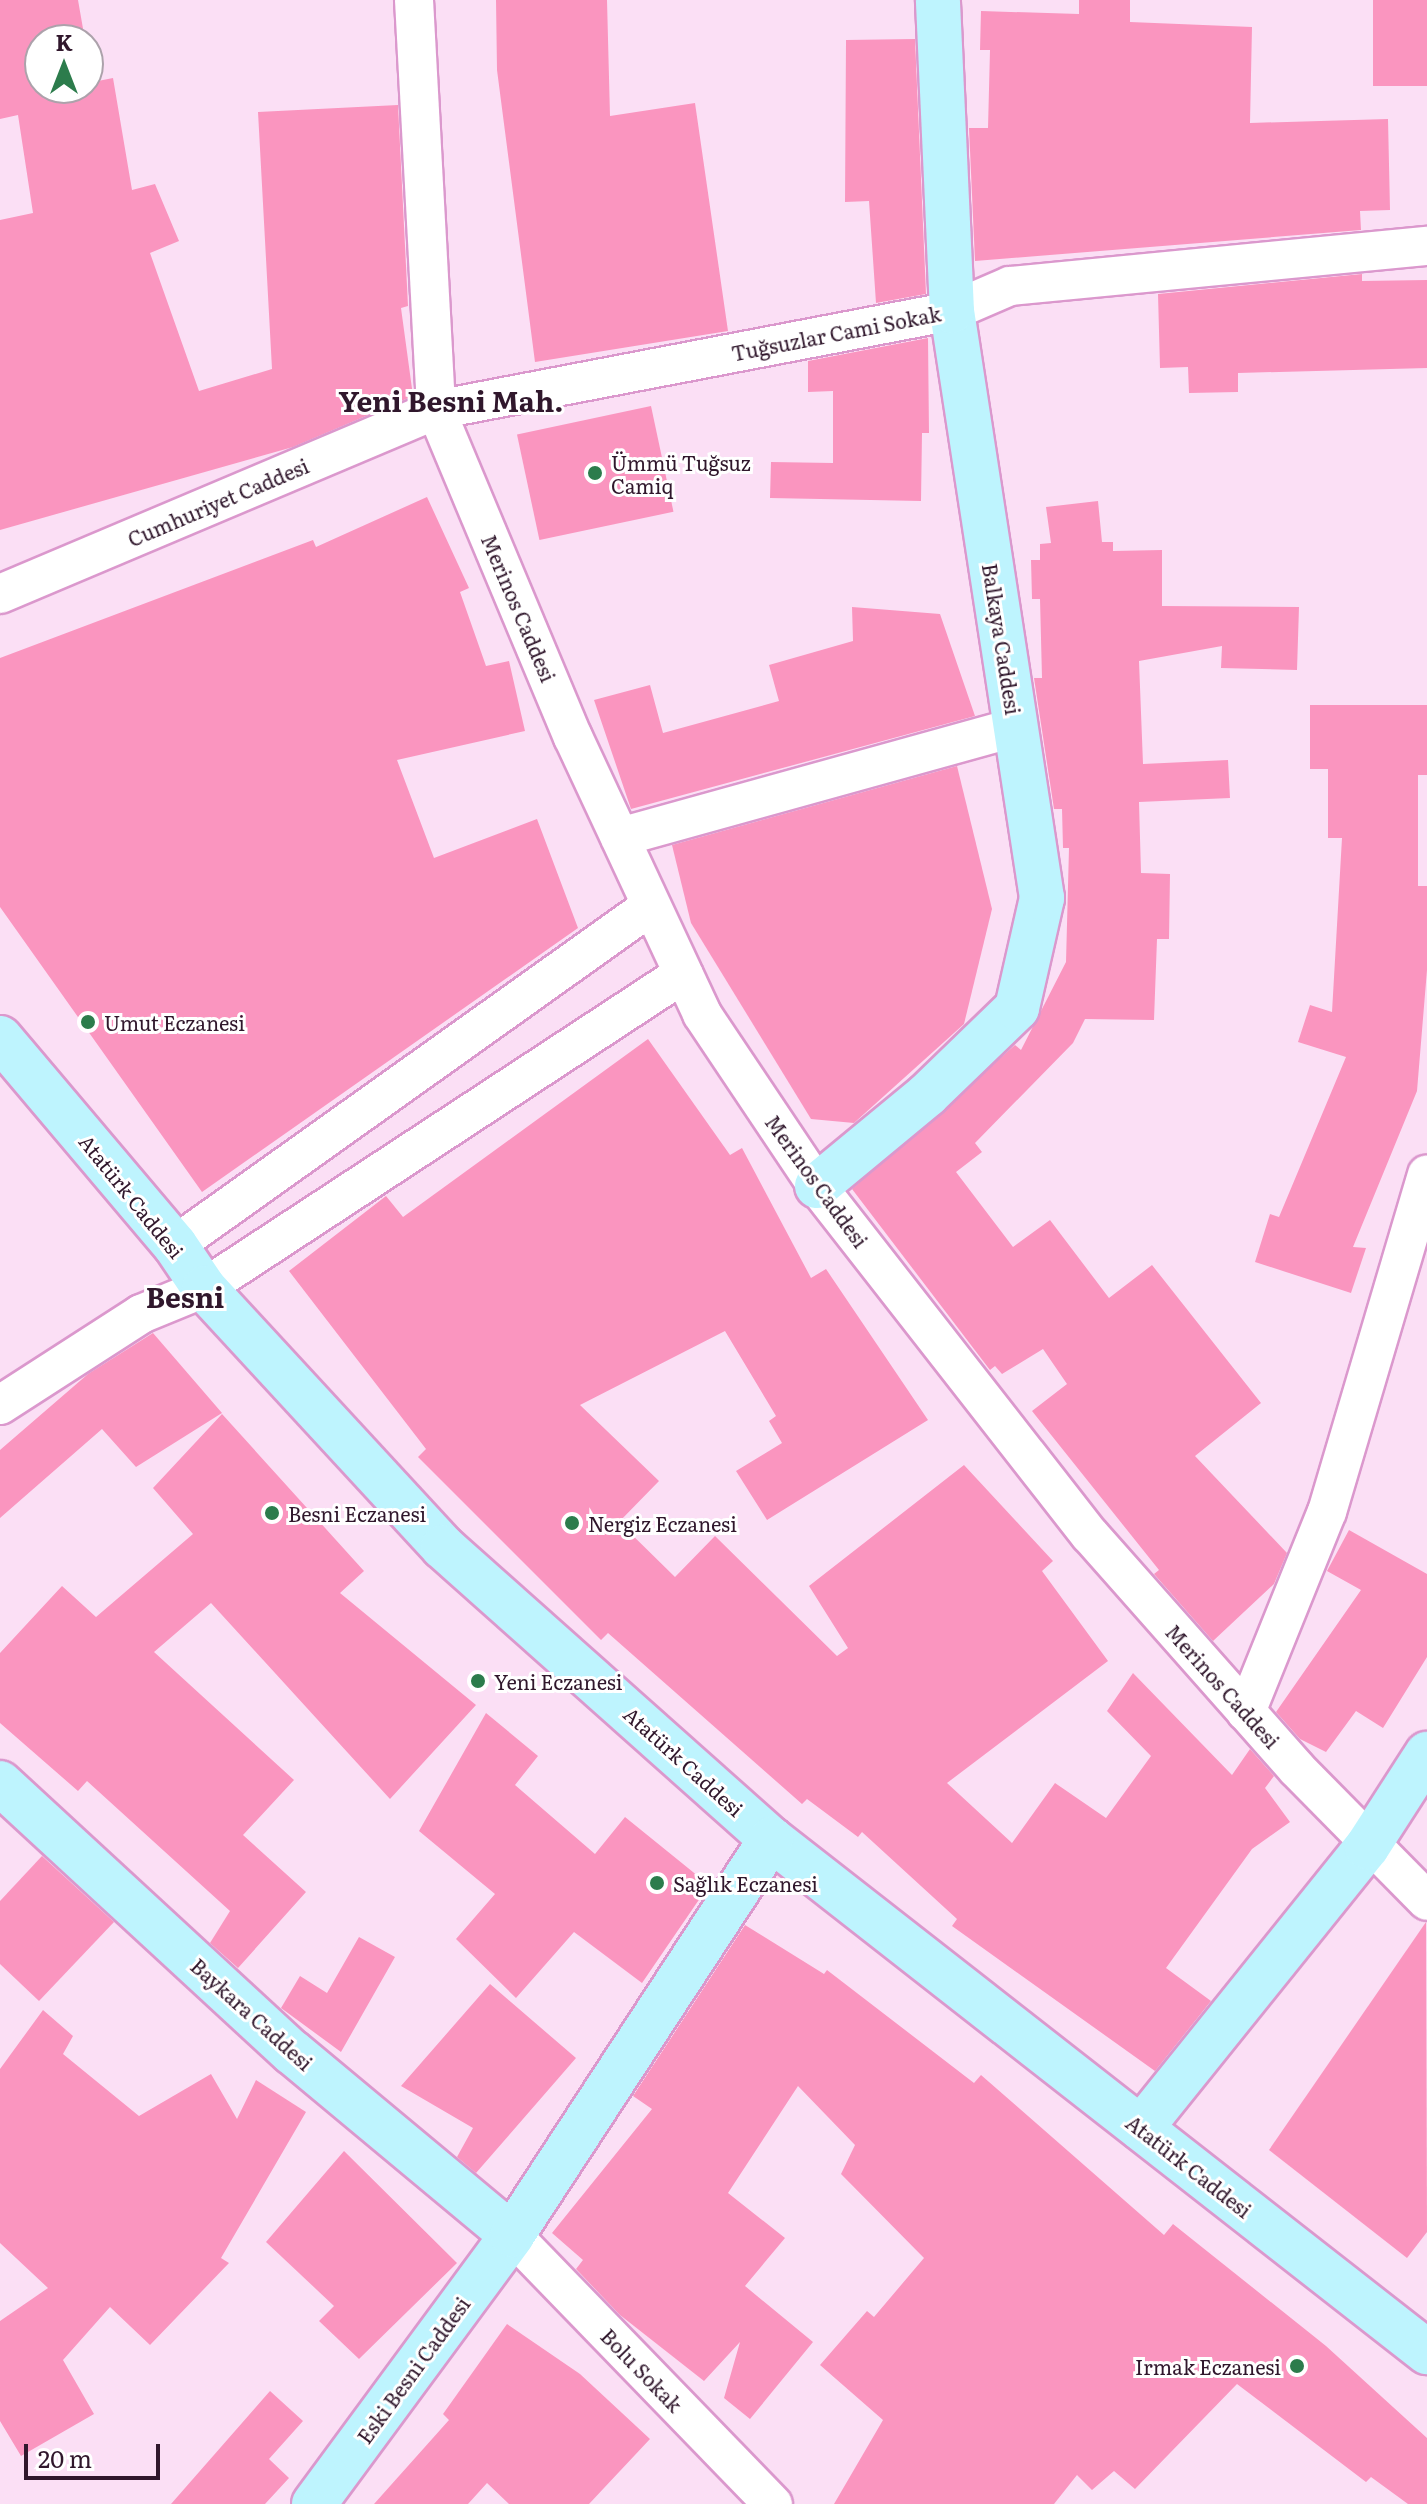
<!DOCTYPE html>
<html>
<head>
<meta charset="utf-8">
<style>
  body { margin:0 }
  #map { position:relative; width:1427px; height:2504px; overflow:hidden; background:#fbdff5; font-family:Literata,serif }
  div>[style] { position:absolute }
  .building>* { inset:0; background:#fa95bf; transform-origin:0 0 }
  .roads { filter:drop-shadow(2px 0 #db98cd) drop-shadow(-2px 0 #db98cd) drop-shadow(0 2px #db98cd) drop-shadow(0 -2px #db98cd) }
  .street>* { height:38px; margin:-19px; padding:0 19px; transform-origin:19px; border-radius:19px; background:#fff }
  .secondary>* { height:44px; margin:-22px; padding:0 22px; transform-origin:22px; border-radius:22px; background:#bef4fe }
  .dots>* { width:22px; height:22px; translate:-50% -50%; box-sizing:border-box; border:4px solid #fff; border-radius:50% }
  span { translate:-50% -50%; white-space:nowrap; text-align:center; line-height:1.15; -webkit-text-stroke:6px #fff; paint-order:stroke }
  .street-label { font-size:20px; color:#30172c }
  .poi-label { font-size:20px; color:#30172c }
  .left { translate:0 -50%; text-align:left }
  .right { translate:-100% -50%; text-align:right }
  .district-label { font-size:28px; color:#30172c; font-weight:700 }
  .north { position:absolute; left:24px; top:24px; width:80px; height:80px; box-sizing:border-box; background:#fff; border:2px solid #aca2ab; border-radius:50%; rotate:0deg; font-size:22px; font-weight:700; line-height:32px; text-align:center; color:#30172c }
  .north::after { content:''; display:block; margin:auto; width:28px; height:36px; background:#2c7c4c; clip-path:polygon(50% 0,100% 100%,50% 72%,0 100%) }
  .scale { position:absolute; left:24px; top:2444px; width:136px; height:36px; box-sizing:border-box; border:4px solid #30172c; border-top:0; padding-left:10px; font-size:24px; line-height:28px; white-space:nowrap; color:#30172c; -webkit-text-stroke:6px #fff; paint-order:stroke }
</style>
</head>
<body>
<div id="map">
  <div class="building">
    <i style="clip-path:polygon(0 0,78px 0,85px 40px,40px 40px,40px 88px,88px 88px,88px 56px,93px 82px,113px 78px,132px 190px,155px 184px,179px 241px,150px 253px,199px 391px,272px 369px,258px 112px,398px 105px,408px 306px,401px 308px,413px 396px,293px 447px,0 530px,0 220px,33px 213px,18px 115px,0 119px)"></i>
    <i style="clip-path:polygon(496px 0,607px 0,610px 116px,695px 103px,728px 331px,535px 362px,497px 70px)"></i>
    <i style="clip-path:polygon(1079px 0,1130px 0,1130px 22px,1252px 27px,1250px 123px,1388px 119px,1390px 210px,1360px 211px,1361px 230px,975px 261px,969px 128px,988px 128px,990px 50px,980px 50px,981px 11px,1079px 14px)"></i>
    <i style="left:1373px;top:0;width:54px;height:86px"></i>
    <i style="clip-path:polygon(915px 39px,926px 294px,876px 303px,869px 201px,845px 202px,846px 40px)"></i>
    <i style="clip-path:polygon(1362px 274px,1362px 281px,1427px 280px,1427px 368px,1238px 373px,1238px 392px,1189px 393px,1188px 367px,1160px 368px,1158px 294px)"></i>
    <i style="clip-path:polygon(928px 338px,929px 433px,922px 433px,921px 501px,770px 498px,771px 462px,833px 463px,833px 391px,808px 392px,808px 361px)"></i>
    <i style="left:651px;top:406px;width:108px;height:137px;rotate:78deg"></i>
    <i style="clip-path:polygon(427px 497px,469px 588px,460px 592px,486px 666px,509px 661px,525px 731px,397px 760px,434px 858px,537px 819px,578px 928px,202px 1192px,0 907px,0 658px,313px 540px,316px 547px)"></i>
    <i style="clip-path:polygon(1098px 501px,1102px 542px,1113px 542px,1113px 551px,1162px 550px,1162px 606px,1299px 607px,1297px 670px,1221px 668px,1222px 646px,1139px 661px,1143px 764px,1228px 760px,1230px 798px,1139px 802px,1141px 873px,1170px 874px,1169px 939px,1157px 939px,1154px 1020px,1085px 1019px,1073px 1043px,975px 1143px,982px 1152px,956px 1172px,1013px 1247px,1050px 1220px,1109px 1298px,1152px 1265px,1261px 1403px,1195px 1456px,1287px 1553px,1274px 1584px,1213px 1641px,1154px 1574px,1159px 1570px,1032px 1411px,1067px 1384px,1043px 1349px,1002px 1374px,995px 1366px,990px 1370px,852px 1189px,1015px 1045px,1021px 1050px,1066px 962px,1069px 848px,1063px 848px,1062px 809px,1054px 809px,1034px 678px,1042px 678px,1040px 599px,1032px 599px,1031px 560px,1040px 560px,1040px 544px,1051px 543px,1046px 507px)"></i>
    <i style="clip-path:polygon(852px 607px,940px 614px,975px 716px,631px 809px,594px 700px,650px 685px,663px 733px,779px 701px,769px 665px,853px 641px)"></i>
    <i style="clip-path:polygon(1310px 705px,1427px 705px,1427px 775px,1418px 775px,1418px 886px,1427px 886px,1427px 970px,1417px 1091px,1353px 1247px,1366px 1248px,1351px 1293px,1255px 1262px,1270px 1214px,1279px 1217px,1346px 1057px,1298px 1042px,1310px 1005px,1332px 1012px,1342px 838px,1328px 838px,1328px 769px,1310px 769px)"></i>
    <i style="clip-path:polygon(957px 766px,992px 909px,964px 1024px,854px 1123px,811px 1119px,691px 923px,672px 845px)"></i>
    <i style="clip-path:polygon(648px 1039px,730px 1155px,742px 1148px,811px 1278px,826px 1269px,928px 1420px,767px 1520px,736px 1471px,782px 1443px,769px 1421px,776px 1416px,725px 1331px,580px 1405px,659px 1481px,619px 1522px,675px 1577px,715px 1536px,837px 1656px,848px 1648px,809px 1586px,964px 1465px,1053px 1561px,1042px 1571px,1108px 1661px,947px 1783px,1012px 1843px,1055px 1783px,1106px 1818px,1151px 1756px,1107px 1711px,1133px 1673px,1232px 1775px,1250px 1749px,1274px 1776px,1265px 1788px,1290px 1822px,1252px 1849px,1166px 1968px,1211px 2001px,1155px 2071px,952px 1926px,957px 1919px,862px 1832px,858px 1837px,807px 1799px,802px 1804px,608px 1633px,601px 1640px,418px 1457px,426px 1449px,289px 1271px,386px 1196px,403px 1217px)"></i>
    <i style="clip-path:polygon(153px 1333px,222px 1413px,136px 1467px,102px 1429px,0 1518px,0 1450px,88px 1374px)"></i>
    <i style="clip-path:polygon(222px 1414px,364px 1571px,340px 1593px,476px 1705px,390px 1799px,211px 1603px,154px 1652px,294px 1780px,243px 1835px,306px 1892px,238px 1968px,210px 1943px,230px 1911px,87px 1781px,78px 1791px,0 1723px,0 1653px,62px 1586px,96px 1617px,193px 1534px,153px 1488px)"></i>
    <i style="clip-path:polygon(1349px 1530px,1427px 1574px,1427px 1657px,1383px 1728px,1356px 1711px,1326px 1752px,1300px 1739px,1276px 1712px,1361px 1590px,1327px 1571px)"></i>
    <i style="clip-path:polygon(486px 1713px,538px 1756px,515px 1785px,595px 1854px,625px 1817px,709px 1885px,642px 1983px,574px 1932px,516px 1998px,456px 1939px,495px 1894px,419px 1831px)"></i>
    <i style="clip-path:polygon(42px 1856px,114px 1922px,39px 2001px,0 1964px,0 1901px)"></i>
    <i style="clip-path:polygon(1426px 1922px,1427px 2232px,1407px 2258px,1269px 2150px)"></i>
    <i style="clip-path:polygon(745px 1925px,824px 1974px,827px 1970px,974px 2083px,981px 2075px,1164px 2235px,1173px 2224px,1326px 2346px,1427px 2438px,1427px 2504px,1408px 2504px,1371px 2477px,1366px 2482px,1237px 2384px,1135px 2489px,1114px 2471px,1092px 2490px,1077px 2475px,1054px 2504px,834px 2504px,883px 2420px,820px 2365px,867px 2311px,874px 2317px,924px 2258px,841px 2174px,855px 2145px,798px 2086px,728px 2193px,785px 2238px,745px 2286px,813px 2342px,750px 2419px,724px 2398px,740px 2342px,704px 2381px,620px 2315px,576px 2269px,583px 2260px,552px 2233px,652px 2109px,633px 2096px)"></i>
    <i style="clip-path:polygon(359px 1937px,395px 1957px,341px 2052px,281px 2008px,300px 1976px,327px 1993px)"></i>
    <i style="clip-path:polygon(490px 1984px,576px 2058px,476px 2173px,457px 2157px,473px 2128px,401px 2086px)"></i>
    <i style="clip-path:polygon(43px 2010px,73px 2036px,63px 2054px,139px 2116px,211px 2074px,237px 2119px,256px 2080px,306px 2112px,221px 2258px,229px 2263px,150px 2345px,110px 2307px,63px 2360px,94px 2414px,21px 2456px,0 2421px,0 2321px,48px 2288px,0 2243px,0 2069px)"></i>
    <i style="clip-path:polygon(344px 2151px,457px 2263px,359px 2359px,319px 2321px,334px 2306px,266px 2242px)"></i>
    <i style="clip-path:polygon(507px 2324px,580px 2374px,650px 2439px,589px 2504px,509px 2504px,487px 2483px,468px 2504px,374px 2504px,449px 2420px,443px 2414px)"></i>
    <i style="clip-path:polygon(270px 2391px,303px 2421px,269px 2459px,289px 2478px,265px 2504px,171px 2504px)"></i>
  </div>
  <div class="roads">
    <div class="street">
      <i style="left:414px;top:0;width:411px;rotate:86.9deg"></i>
      <i style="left:436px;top:410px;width:355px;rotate:67.3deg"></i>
      <i style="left:573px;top:737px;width:306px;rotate:65deg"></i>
      <i style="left:702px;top:1014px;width:207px;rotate:56.2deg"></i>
      <i style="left:817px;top:1186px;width:443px;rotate:52deg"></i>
      <i style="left:1090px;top:1535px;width:312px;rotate:48.5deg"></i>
      <i style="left:1297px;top:1769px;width:185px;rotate:45.4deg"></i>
      <i style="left:0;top:594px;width:473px;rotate:-22.9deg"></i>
      <i style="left:436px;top:410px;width:525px;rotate:-10.86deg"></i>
      <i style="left:952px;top:311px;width:63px;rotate:-23.3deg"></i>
      <i style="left:1010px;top:286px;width:419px;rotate:-5.5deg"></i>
      <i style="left:620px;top:837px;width:411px;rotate:-15.5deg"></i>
      <i style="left:175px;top:1245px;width:584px;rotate:-35.46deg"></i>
      <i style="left:0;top:1405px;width:168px;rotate:-32.8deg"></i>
      <i style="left:141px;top:1314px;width:68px;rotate:-22.4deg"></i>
      <i style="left:204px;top:1288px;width:573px;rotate:-33.25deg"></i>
      <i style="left:1246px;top:1712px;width:216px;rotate:-68deg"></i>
      <i style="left:1327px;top:1512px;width:352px;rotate:-73.5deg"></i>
      <i style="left:512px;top:2235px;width:375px;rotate:45.9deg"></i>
    </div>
    <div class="secondary">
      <i style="left:0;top:1038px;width:271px;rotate:49.8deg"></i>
      <i style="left:175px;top:1245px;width:52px;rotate:56deg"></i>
      <i style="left:204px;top:1288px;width:352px;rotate:47.3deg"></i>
      <i style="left:443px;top:1547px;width:439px;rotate:41.7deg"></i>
      <i style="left:771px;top:1839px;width:833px;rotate:38.03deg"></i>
      <i style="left:817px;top:1186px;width:143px;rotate:-39.6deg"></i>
      <i style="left:927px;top:1095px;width:125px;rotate:-44deg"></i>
      <i style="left:1017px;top:1008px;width:113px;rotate:-77.2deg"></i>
      <i style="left:1042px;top:898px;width:594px;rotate:-98.72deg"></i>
      <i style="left:952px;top:311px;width:311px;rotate:-92.6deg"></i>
      <i style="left:0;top:1783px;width:397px;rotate:42.7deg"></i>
      <i style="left:292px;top:2052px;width:286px;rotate:39.8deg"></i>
      <i style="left:1141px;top:2128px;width:361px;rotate:-51.2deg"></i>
      <i style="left:1367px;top:1847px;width:111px;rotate:-57.2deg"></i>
      <i style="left:314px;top:2504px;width:334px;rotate:-53.6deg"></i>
      <i style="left:512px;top:2235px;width:473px;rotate:-56.8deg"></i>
    </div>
  </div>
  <div class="dots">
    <i style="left:595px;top:473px;background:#2c7c4c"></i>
    <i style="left:88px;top:1022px;background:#2c7c4c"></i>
    <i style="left:272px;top:1513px;background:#2c7c4c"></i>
    <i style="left:572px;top:1523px;background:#2c7c4c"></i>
    <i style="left:478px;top:1681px;background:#2c7c4c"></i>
    <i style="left:657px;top:1883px;background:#2c7c4c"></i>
    <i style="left:1297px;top:2366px;background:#2c7c4c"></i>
  </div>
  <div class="street-label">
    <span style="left:836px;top:333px;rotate:-11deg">Tuğsuzlar Cami Sokak</span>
    <span style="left:218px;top:502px;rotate:-23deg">Cumhuriyet Caddesi</span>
    <span style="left:519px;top:608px;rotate:67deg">Merinos Caddesi</span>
    <span style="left:1002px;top:639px;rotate:81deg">Balkaya Caddesi</span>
    <span style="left:817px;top:1181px;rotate:54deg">Merinos Caddesi</span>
    <span style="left:132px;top:1196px;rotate:51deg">Atatürk Caddesi</span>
    <span style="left:1223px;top:1686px;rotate:48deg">Merinos Caddesi</span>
    <span style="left:684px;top:1761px;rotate:42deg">Atatürk Caddesi</span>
    <span style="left:252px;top:2014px;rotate:42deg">Baykara Caddesi</span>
    <span style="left:1189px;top:2166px;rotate:38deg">Atatürk Caddesi</span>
    <span style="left:413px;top:2370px;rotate:-54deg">Eski Besni Caddesi</span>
    <span style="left:642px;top:2370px;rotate:46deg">Bolu Sokak</span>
  </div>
  <div class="poi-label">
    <span class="left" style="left:611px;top:474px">Ümmü Tuğsuz<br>Camiq</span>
    <span class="left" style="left:104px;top:1022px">Umut Eczanesi</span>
    <span class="left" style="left:288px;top:1513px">Besni Eczanesi</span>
    <span class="left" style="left:588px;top:1523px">Nergiz Eczanesi</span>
    <span class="left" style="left:494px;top:1681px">Yeni Eczanesi</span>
    <span class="left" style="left:673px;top:1883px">Sağlık Eczanesi</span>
    <span class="right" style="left:1281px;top:2366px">Irmak Eczanesi</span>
  </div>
  <div class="district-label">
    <span style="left:451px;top:400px">Yeni Besni Mah.</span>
    <span style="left:185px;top:1296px">Besni</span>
  </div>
  <div class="north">K</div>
  <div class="scale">20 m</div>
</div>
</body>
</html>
